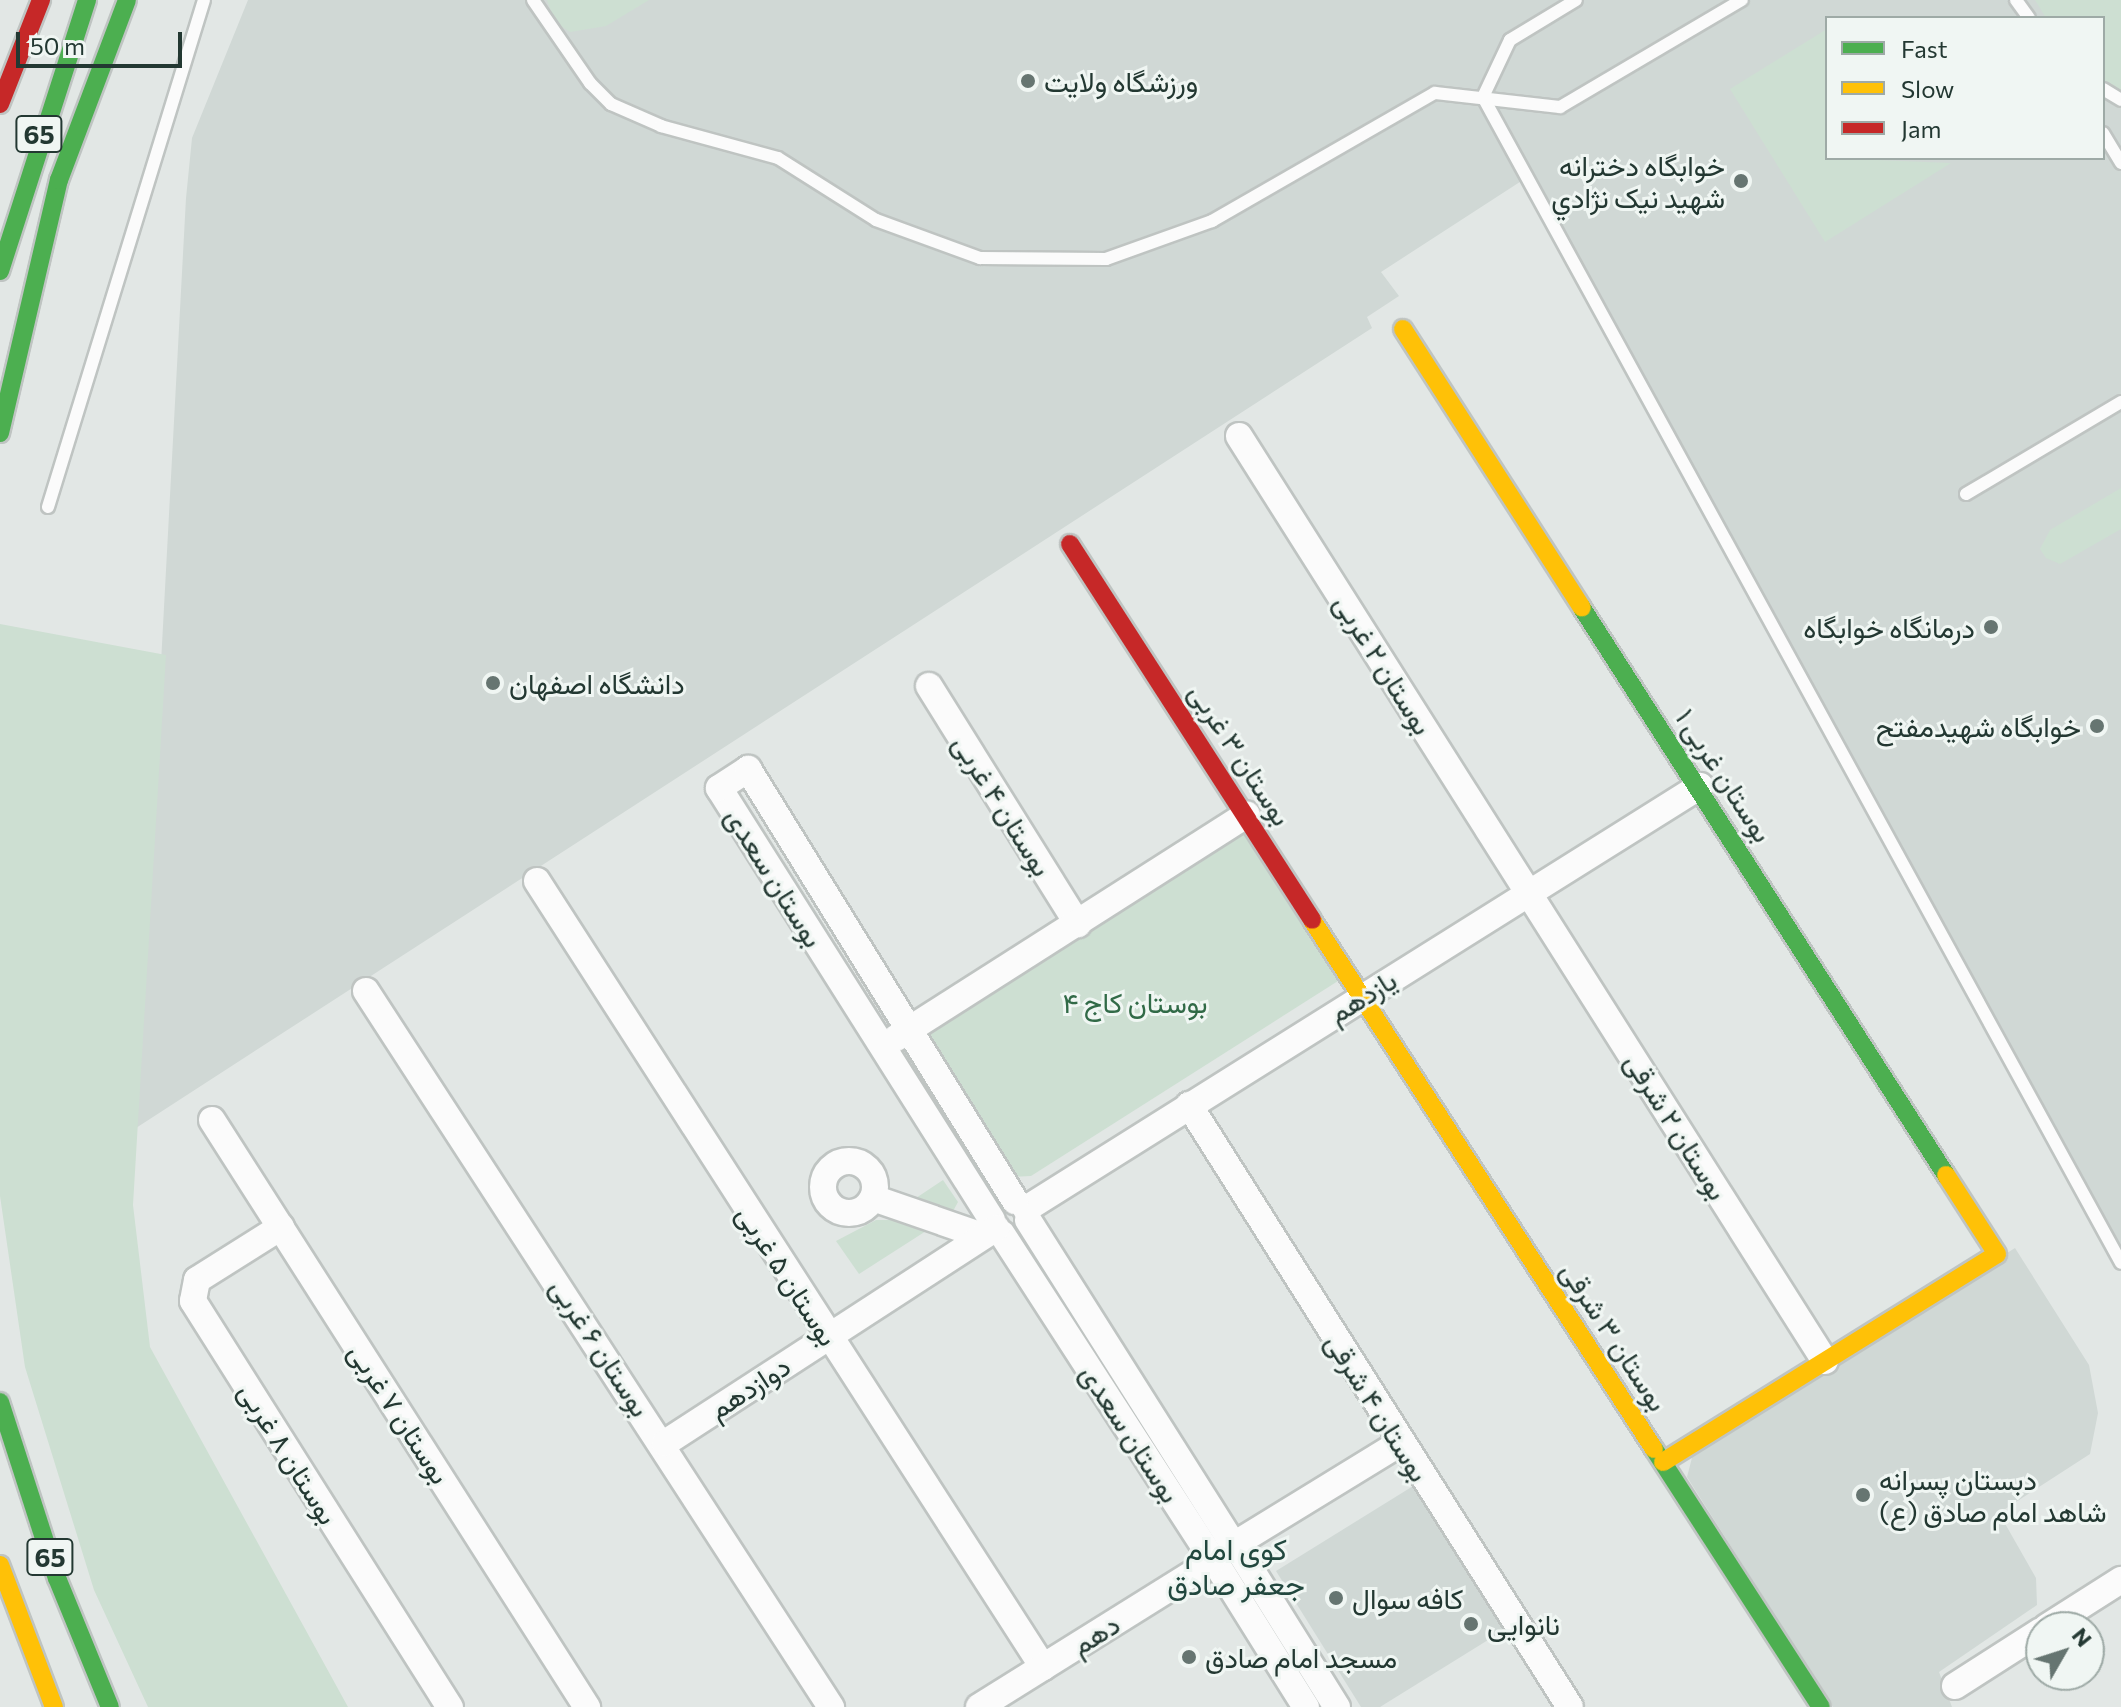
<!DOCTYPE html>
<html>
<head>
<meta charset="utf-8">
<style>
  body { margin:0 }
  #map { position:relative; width:2121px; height:1707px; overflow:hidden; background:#e2e7e5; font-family:Commissioner,Vazirmatn,sans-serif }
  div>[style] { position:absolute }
  .built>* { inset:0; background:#d0d8d5 }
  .green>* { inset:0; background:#cddfd2 }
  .roads { filter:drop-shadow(2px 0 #bfc4c2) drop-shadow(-2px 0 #bfc4c2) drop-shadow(0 2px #bfc4c2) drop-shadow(0 -2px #bfc4c2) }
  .lane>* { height:12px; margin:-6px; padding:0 6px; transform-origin:6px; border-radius:6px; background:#fbfbfb }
  .street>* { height:26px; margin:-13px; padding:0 13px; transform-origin:13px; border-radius:13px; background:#fbfbfb }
  .street>.ring { margin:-13px; padding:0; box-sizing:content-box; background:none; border:26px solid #fbfbfb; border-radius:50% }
  .fast>* { height:18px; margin:-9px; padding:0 9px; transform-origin:9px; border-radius:9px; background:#4caf50 }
  .slow>* { height:18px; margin:-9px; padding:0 9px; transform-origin:9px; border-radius:9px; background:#ffc107 }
  .jam>* { height:18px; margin:-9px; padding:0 9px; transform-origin:9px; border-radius:9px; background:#c62828 }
  .dots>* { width:22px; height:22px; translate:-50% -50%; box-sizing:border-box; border:4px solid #f0f6f3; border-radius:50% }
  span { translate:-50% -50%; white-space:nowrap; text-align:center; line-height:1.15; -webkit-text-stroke:6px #f0f6f3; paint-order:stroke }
  .shield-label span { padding:2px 6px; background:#f0f6f3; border:2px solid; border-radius:6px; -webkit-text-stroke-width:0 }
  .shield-label { font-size:26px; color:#233832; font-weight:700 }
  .poi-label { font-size:28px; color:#233832 }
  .left { translate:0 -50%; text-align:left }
  .right { translate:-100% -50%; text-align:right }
  .street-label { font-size:28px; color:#233832 }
  .park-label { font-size:28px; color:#316a47 }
  .neighbourhood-label { font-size:30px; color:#21473e }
  .legend { position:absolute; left:1825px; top:16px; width:280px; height:144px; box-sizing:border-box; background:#f0f6f3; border:2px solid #9eaaa6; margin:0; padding:10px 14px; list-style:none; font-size:24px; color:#233832 }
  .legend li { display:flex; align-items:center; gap:16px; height:40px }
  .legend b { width:40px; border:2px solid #9eaaa6 }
  .north { position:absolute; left:2025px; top:1611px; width:80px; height:80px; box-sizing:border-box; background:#f0f6f3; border:2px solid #9eaaa6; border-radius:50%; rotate:51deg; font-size:22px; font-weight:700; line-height:32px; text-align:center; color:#233832 }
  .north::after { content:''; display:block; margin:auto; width:28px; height:36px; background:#667571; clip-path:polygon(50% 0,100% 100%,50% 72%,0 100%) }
  .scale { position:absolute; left:16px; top:32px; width:166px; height:36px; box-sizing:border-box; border:4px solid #233832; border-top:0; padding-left:10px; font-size:24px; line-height:28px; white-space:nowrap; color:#233832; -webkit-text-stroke:6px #f0f6f3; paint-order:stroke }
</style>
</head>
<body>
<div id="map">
  <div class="built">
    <i style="clip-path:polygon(evenodd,248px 0,2121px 0,2121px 1262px,1529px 176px,1381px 272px,1399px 296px,1367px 317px,1372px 328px,136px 1128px,186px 198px,192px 138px,248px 0,1827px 18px,2103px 18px,2103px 158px,1827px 158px,1827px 18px)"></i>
    <i style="clip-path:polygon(2015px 1248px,2089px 1365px,2098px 1413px,2090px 1454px,1999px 1513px,2036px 1578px,2037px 1605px,1939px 1672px,1952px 1707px,1833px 1707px,1687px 1477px,1694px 1450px)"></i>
    <i style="clip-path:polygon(1418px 1483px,1509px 1627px,1380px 1707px,1361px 1707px,1276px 1571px)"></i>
  </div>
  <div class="green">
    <i style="clip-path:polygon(547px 0,649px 0,606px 26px,570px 32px,555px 22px)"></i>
    <i style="clip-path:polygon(2035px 0,2121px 0,2121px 99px,2103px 82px,2103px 18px,2046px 18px)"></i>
    <i style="clip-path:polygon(1827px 29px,1827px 158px,1951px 163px,1825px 242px,1730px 89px)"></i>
    <i style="clip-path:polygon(2121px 488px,2121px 529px,2060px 564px,2046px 558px,2040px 549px,2050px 530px)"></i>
    <i style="clip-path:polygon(0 624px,166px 655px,133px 1205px,150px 1347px,348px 1707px,148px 1707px,94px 1590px,25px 1367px,0 1196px)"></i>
    <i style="clip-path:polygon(1233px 832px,1244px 834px,1338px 981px,1031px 1176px,1013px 1177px,922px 1035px)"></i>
    <i style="clip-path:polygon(943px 1180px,958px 1202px,952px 1213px,910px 1202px)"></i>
    <i style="clip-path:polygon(876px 1220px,909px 1220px,937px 1224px,859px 1274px,836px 1241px)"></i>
  </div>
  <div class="roads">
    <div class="lane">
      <i style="left:533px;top:0;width:101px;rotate:55.5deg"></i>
      <i style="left:590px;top:83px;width:30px;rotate:45deg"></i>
      <i style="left:611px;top:104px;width:55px;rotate:23.7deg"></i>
      <i style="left:661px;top:126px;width:121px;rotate:15.3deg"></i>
      <i style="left:778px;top:158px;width:116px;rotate:32.3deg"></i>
      <i style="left:876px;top:220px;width:111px;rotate:20.1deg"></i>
      <i style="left:980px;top:258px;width:126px;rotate:0.5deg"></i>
      <i style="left:1106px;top:259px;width:113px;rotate:-19.7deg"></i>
      <i style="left:1212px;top:221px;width:257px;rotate:-29.9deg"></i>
      <i style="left:1435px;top:93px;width:126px;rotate:6.4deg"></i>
      <i style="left:1560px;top:107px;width:211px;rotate:-30.5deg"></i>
      <i style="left:2016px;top:0;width:22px;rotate:54deg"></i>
      <i style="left:2103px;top:89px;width:21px;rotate:31deg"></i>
      <i style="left:1483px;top:97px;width:1329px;rotate:61.31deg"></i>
      <i style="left:1483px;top:97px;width:63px;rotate:-64.7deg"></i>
      <i style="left:1510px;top:40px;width:77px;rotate:-31.2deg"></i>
      <i style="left:2103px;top:133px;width:35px;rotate:59deg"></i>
      <i style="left:1966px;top:494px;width:180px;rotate:-30.7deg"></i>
      <i style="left:48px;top:507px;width:530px;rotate:-72.9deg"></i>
    </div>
    <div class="street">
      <i style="left:1239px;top:436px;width:1095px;rotate:57.65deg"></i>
      <i style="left:929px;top:686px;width:281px;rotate:58deg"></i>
      <i style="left:537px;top:881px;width:935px;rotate:57.23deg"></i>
      <i style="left:366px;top:991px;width:854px;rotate:57deg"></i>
      <i style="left:896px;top:1038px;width:416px;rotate:-32.5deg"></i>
      <i style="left:1189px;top:1105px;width:712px;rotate:57.67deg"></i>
      <i style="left:212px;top:1120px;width:697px;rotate:57.43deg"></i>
      <i class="ring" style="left:823px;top:1161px;width:26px;height:26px"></i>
      <i style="left:873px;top:1198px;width:116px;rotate:19.1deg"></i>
      <i style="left:1026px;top:1209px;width:796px;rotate:-32.11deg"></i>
      <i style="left:992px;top:1220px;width:511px;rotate:-122.29deg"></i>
      <i style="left:719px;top:788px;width:35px;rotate:-33deg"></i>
      <i style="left:748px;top:769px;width:508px;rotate:58.28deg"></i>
      <i style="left:1028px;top:1220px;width:376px;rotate:57.7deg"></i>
      <i style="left:281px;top:1227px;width:99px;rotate:147.8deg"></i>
      <i style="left:197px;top:1280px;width:21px;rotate:101deg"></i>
      <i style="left:193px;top:1301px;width:481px;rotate:57.7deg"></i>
      <i style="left:1002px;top:1234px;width:379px;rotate:57.1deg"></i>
      <i style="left:665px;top:1443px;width:395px;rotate:-33deg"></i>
      <i style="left:1237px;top:1543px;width:191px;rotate:-31.5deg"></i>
      <i style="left:1240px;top:1552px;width:183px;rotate:58deg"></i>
      <i style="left:1219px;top:1568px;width:164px;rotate:58deg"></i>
      <i style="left:2047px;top:1627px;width:88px;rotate:-32.4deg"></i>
      <i style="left:1955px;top:1686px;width:102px;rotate:-32.6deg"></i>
      <i style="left:979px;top:1707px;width:274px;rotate:-32deg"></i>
    </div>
    <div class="fast">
      <i style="left:0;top:271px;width:285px;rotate:-72.2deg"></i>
      <i style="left:0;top:433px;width:260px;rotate:-76.9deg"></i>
      <i style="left:59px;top:180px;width:192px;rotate:-69.3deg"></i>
      <i style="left:1582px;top:608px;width:674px;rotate:57.3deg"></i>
      <i style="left:0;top:1402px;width:185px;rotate:72.1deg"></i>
      <i style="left:57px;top:1578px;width:139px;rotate:67.7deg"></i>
      <i style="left:1654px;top:1449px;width:307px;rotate:57.1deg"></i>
    </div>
    <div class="slow">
      <i style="left:1403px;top:329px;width:331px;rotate:57.3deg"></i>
      <i style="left:1312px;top:920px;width:630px;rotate:57.12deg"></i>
      <i style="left:1663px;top:1462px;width:393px;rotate:-31.9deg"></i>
      <i style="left:1997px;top:1254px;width:94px;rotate:-122.8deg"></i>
      <i style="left:0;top:1565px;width:152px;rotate:69.2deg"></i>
    </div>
    <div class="jam">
      <i style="left:0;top:104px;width:112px;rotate:-68.5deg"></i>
      <i style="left:1070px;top:544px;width:447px;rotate:57.2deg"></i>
    </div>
  </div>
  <div class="dots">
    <i style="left:1028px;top:81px;background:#667571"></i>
    <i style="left:1741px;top:181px;background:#667571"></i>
    <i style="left:1991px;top:627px;background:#667571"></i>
    <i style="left:493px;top:683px;background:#667571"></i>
    <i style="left:2097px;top:726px;background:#667571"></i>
    <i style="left:1863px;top:1495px;background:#667571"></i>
    <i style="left:1336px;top:1598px;background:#667571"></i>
    <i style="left:1471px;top:1624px;background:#667571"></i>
    <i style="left:1189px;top:1657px;background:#667571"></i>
  </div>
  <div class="shield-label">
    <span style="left:39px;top:134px">65</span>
    <span style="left:50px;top:1557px">65</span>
  </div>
  <div class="poi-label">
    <span class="left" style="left:1044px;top:81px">ورزشگاه ولایت</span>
    <span class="right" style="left:1725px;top:181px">خوابگاه دخترانه<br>شهيد نيک نژادي</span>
    <span class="right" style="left:1975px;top:627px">درمانگاه خوابگاه</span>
    <span class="left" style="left:509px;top:683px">دانشگاه اصفهان</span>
    <span class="right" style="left:2081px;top:726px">خوابگاه شهیدمفتح</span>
    <span class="left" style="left:1879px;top:1495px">دبستان پسرانه<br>شاهد امام صادق (ع)</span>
    <span class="left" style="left:1352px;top:1598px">کافه سوال</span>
    <span class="left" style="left:1487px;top:1624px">نانوایی</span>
    <span class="left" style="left:1205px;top:1657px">مسجد امام صادق</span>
  </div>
  <div class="street-label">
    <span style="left:1384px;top:664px;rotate:58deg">بوستان ۲ غربی</span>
    <span style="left:1241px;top:754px;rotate:57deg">بوستان ۳ غربی</span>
    <span style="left:1725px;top:775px;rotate:57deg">بوستان غربی ۱</span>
    <span style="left:1003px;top:805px;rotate:58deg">بوستان ۴ غربی</span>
    <span style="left:775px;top:877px;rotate:58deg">بوستان سعدی</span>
    <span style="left:1362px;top:996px;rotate:-32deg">یازدهم</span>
    <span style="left:1677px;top:1126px;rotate:58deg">بوستان ۲ شرقی</span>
    <span style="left:788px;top:1275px;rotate:57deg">بوستان ۵ غربی</span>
    <span style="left:1615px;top:1336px;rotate:57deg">بوستان ۳ شرقی</span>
    <span style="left:601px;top:1347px;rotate:57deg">بوستان ۶ غربی</span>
    <span style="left:749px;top:1387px;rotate:-33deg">دوازدهم</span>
    <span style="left:1378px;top:1407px;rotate:58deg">بوستان ۴ شرقی</span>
    <span style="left:400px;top:1413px;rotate:57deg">بوستان ۷ غربی</span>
    <span style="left:1131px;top:1433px;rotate:57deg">بوستان سعدی</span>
    <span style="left:289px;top:1453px;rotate:58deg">بوستان ۸ غربی</span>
    <span style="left:1095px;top:1634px;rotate:-32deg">دهم</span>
  </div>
  <div class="park-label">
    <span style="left:1135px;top:1002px">بوستان کاج ۴</span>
  </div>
  <div class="neighbourhood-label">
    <span style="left:1236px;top:1565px">کوی امام<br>جعفر صادق</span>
  </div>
  <ul class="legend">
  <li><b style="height:10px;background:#4caf50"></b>Fast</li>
  <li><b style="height:10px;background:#ffc107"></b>Slow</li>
  <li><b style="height:10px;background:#c62828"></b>Jam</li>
  </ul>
  <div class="north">N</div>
  <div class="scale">50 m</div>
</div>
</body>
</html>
